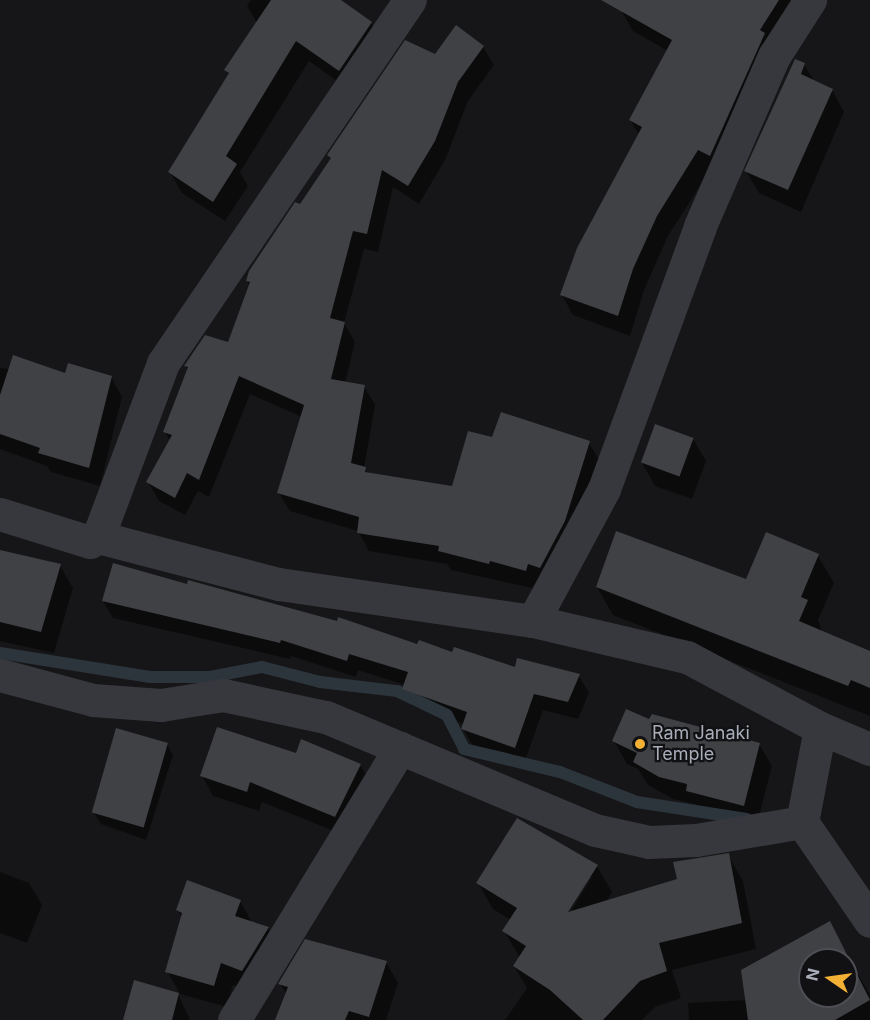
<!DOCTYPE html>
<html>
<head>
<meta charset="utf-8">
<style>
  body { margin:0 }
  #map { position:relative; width:870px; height:1020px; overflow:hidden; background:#161618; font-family:Inter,sans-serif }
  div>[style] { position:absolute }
  .shadow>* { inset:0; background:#0007 }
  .stream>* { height:12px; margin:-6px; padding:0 6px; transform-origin:6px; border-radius:6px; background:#2c353c }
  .building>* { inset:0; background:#404145; transform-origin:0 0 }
  .minor>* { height:33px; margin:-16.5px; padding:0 16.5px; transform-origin:16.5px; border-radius:16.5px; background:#37383d }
  .dots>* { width:16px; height:16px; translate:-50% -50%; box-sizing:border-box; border:3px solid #111113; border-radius:50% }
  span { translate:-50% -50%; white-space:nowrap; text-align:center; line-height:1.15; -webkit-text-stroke:4.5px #111113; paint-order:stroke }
  .poi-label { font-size:18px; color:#a8adb8 }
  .left { translate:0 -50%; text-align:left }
  .north { position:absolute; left:798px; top:948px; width:60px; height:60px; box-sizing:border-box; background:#111113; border:2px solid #4d4f55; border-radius:50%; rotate:283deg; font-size:16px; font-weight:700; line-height:24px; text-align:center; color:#a8adb8 }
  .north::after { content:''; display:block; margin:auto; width:21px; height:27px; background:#f2b134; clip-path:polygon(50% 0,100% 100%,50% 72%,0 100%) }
</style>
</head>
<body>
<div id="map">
  <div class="shadow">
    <i style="clip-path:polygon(251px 0,338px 0,371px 23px,383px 44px,351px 91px,309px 61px,240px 172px,248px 186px,225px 221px,182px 193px,170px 172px,229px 75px,226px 70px,257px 23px,247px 6px)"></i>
    <i style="clip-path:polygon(626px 0,798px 0,710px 170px,668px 236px,644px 290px,630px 336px,573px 315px,562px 295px,639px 135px,630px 120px,668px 51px,633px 31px,621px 10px)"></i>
    <i style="clip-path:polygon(483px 47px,494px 65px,468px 101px,445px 160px,419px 204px,393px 187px,378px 252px,364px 249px,344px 323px,355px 342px,345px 383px,364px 386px,375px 405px,364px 468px,368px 474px,453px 488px,493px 439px,589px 443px,600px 461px,536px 589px,451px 570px,447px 564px,369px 551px,358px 531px,290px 511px,279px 493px,302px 417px,250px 394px,209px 497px,198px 491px,185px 515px,159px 501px,148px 482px,170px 441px,165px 432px,189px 371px,185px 366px,229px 344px,250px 286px,247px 281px,301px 205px,436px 56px)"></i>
    <i style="clip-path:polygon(804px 65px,815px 82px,832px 90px,844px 112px,801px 212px,759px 193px,746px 171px)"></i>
    <i style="clip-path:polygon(0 368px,111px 377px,122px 397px,100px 486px,51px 472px,47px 466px,0 449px)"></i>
    <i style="clip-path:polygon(693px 439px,706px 461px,692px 499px,655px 486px,642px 463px)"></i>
    <i style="clip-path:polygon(0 553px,60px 566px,73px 588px,54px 653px,0 641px)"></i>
    <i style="clip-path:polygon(818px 556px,834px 583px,818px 620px,822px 632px,870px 653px,870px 716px,613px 615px,597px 587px,747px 581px)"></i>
    <i style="clip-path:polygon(103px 601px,418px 646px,516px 669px,579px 676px,589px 693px,578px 719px,543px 710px,524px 764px,473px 746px,463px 729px,464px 724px,413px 706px,403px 689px,405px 685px,358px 670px,356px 677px,291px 656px,290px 659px,113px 618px)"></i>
    <i style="clip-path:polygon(614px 741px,759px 744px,772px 766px,756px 828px,700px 813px,695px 804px,673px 799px,648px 785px,638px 769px,627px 764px)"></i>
    <i style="clip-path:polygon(167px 744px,173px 755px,146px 840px,101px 824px,94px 813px)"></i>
    <i style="clip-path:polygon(296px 755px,360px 765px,372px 785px,346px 836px,262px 802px,259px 811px,213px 796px,202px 776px)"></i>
    <i style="clip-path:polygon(evenodd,728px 855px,743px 881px,756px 949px,672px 970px,681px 998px,655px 1007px,642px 1020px,505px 1020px,527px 988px,514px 966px,520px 958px,504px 931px,511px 920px,493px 909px,478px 883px,597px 866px,612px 892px,606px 902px,678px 880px,728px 855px,589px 877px,592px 877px,566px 919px,563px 917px,589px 877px)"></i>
    <i style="clip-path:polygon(0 872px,29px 883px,42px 905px,27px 943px,0 933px)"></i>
    <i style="clip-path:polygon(240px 901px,253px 924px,268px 928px,281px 950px,255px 992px,233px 985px,227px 1007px,180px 994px,167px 971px,182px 918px,178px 910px)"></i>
    <i style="clip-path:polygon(evenodd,829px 923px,870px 995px,870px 1020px,689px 1020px,688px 1003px,747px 1000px,829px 923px,810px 960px,846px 960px,846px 996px,810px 996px,810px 960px)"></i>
    <i style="clip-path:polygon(386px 962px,398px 983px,386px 1020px,277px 1020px,287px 995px,280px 984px)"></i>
    <i style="clip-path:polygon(178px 994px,190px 1020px,124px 1020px)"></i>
  </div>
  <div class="stream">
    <i style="left:0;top:653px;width:152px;rotate:9.1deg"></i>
    <i style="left:150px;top:677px;width:60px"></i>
    <i style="left:210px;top:677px;width:53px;rotate:-10.9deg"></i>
    <i style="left:262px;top:667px;width:60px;rotate:14.5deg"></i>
    <i style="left:320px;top:682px;width:78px;rotate:6.7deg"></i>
    <i style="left:397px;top:691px;width:55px;rotate:25.6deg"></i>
    <i style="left:447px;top:715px;width:38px;rotate:63deg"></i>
    <i style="left:464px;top:749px;width:99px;rotate:13.5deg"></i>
    <i style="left:560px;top:772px;width:83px;rotate:21.3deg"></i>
    <i style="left:637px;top:802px;width:111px;rotate:8.8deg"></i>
  </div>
  <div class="building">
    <i style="clip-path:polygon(271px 0,341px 0,372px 22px,339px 71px,296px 41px,226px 156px,237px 164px,213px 202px,168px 172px,229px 73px,224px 70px)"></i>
    <i style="clip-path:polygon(601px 0,779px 0,760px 30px,765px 33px,710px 156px,698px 150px,657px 216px,633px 269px,618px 316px,560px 295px,577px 248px,642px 127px,629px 120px,672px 40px)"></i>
    <i style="clip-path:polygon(456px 25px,484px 46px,458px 82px,435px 141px,408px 186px,382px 170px,367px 234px,353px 231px,330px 318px,345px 322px,331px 379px,365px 385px,351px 463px,366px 467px,365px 472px,452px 486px,468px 431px,492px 437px,501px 412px,590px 441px,565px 521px,540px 568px,528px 564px,526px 571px,490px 561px,489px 564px,438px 551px,439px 546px,357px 533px,359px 517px,277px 493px,304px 405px,239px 376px,199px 480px,187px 473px,175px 498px,146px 482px,172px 435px,163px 432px,188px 367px,184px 366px,205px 335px,228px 342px,250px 282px,246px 281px,249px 271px,295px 202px,300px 204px,331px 158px,327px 155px,405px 40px,435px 54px)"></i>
    <i style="clip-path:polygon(795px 59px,805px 63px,801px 74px,833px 89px,788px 190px,744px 171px)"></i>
    <i style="clip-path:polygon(13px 355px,65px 373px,68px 363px,112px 376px,89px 468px,38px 453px,40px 448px,0 434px,0 395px)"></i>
    <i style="left:655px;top:424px;width:41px;height:41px;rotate:20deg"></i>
    <i style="clip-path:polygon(616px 531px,746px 579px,766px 532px,819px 554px,801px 597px,808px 600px,799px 621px,870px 651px,870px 688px,851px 680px,848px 686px,596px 587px)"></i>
    <i style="clip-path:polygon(0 550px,61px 564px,41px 632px,0 622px)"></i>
    <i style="clip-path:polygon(113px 563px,187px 584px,188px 580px,337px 621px,338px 617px,417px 644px,419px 640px,452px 652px,454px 647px,515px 667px,517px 658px,580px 674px,568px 702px,534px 694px,515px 748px,461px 729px,467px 712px,402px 689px,408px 672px,349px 654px,347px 661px,281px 640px,280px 643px,102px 601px)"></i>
    <i style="clip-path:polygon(626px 709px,649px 719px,652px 714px,760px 743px,744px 806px,686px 791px,687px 784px,659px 777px,633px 762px,637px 753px,612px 741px)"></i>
    <i style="clip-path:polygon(217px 727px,296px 753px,301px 739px,361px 764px,335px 817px,250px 782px,247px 792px,200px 776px)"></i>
    <i style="left:116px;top:728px;width:54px;height:88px;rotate:16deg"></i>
    <i style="clip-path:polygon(517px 818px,598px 865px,568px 912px,677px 879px,673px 862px,729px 853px,742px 923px,659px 943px,667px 971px,640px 981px,603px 1020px,583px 1020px,550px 990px,513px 966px,526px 946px,502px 931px,517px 908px,476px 883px)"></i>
    <i style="clip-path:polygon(187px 880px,241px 900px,235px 916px,269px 927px,242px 971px,221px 963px,214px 986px,165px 972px,182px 913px,176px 910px)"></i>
    <i style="clip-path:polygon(evenodd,830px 921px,870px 1000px,835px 1020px,748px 1020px,741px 970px,830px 921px,810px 960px,846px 960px,846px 996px,810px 996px,810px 960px)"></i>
    <i style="clip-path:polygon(305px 939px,387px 961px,369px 1017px,349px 1011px,345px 1020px,275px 1020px,288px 987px,278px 984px)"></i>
    <i style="clip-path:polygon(134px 980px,179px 993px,172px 1020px,123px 1020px)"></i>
  </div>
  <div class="minor">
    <i style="left:0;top:514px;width:94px;rotate:17.3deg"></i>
    <i style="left:90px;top:542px;width:9px;rotate:-32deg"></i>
    <i style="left:98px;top:537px;width:187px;rotate:14.6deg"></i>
    <i style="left:279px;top:584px;width:257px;rotate:8.3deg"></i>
    <i style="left:533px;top:621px;width:158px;rotate:13.2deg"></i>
    <i style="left:687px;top:657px;width:151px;rotate:28.1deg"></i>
    <i style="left:820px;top:728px;width:54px;rotate:22.8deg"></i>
    <i style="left:98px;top:537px;width:186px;rotate:-69.5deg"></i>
    <i style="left:163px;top:363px;width:439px;rotate:-55.8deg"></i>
    <i style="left:533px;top:621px;width:150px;rotate:-61.7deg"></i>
    <i style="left:604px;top:489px;width:280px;rotate:-69.9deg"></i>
    <i style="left:700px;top:226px;width:185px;rotate:-66.5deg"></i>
    <i style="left:774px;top:56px;width:67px;rotate:-57.3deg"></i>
    <i style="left:0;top:675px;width:96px;rotate:15deg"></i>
    <i style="left:93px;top:700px;width:68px;rotate:4.2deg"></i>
    <i style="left:161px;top:705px;width:63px;rotate:-9.2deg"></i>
    <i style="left:223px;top:695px;width:105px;rotate:12.1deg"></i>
    <i style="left:326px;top:717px;width:292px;rotate:22.8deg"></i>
    <i style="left:595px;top:830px;width:55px;rotate:12.5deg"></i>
    <i style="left:649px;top:842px;width:47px;rotate:-2.4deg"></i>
    <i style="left:696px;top:840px;width:108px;rotate:-9.6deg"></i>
    <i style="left:820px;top:728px;width:96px;rotate:100.8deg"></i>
    <i style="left:802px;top:822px;width:120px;rotate:55.5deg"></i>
    <i style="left:234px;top:1020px;width:319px;rotate:-58.6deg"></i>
  </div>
  <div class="dots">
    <i style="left:640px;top:744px;background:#f2b134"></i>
  </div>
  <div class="poi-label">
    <span class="left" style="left:652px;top:744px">Ram Janaki<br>Temple</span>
  </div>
  <div class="north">N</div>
</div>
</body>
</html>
